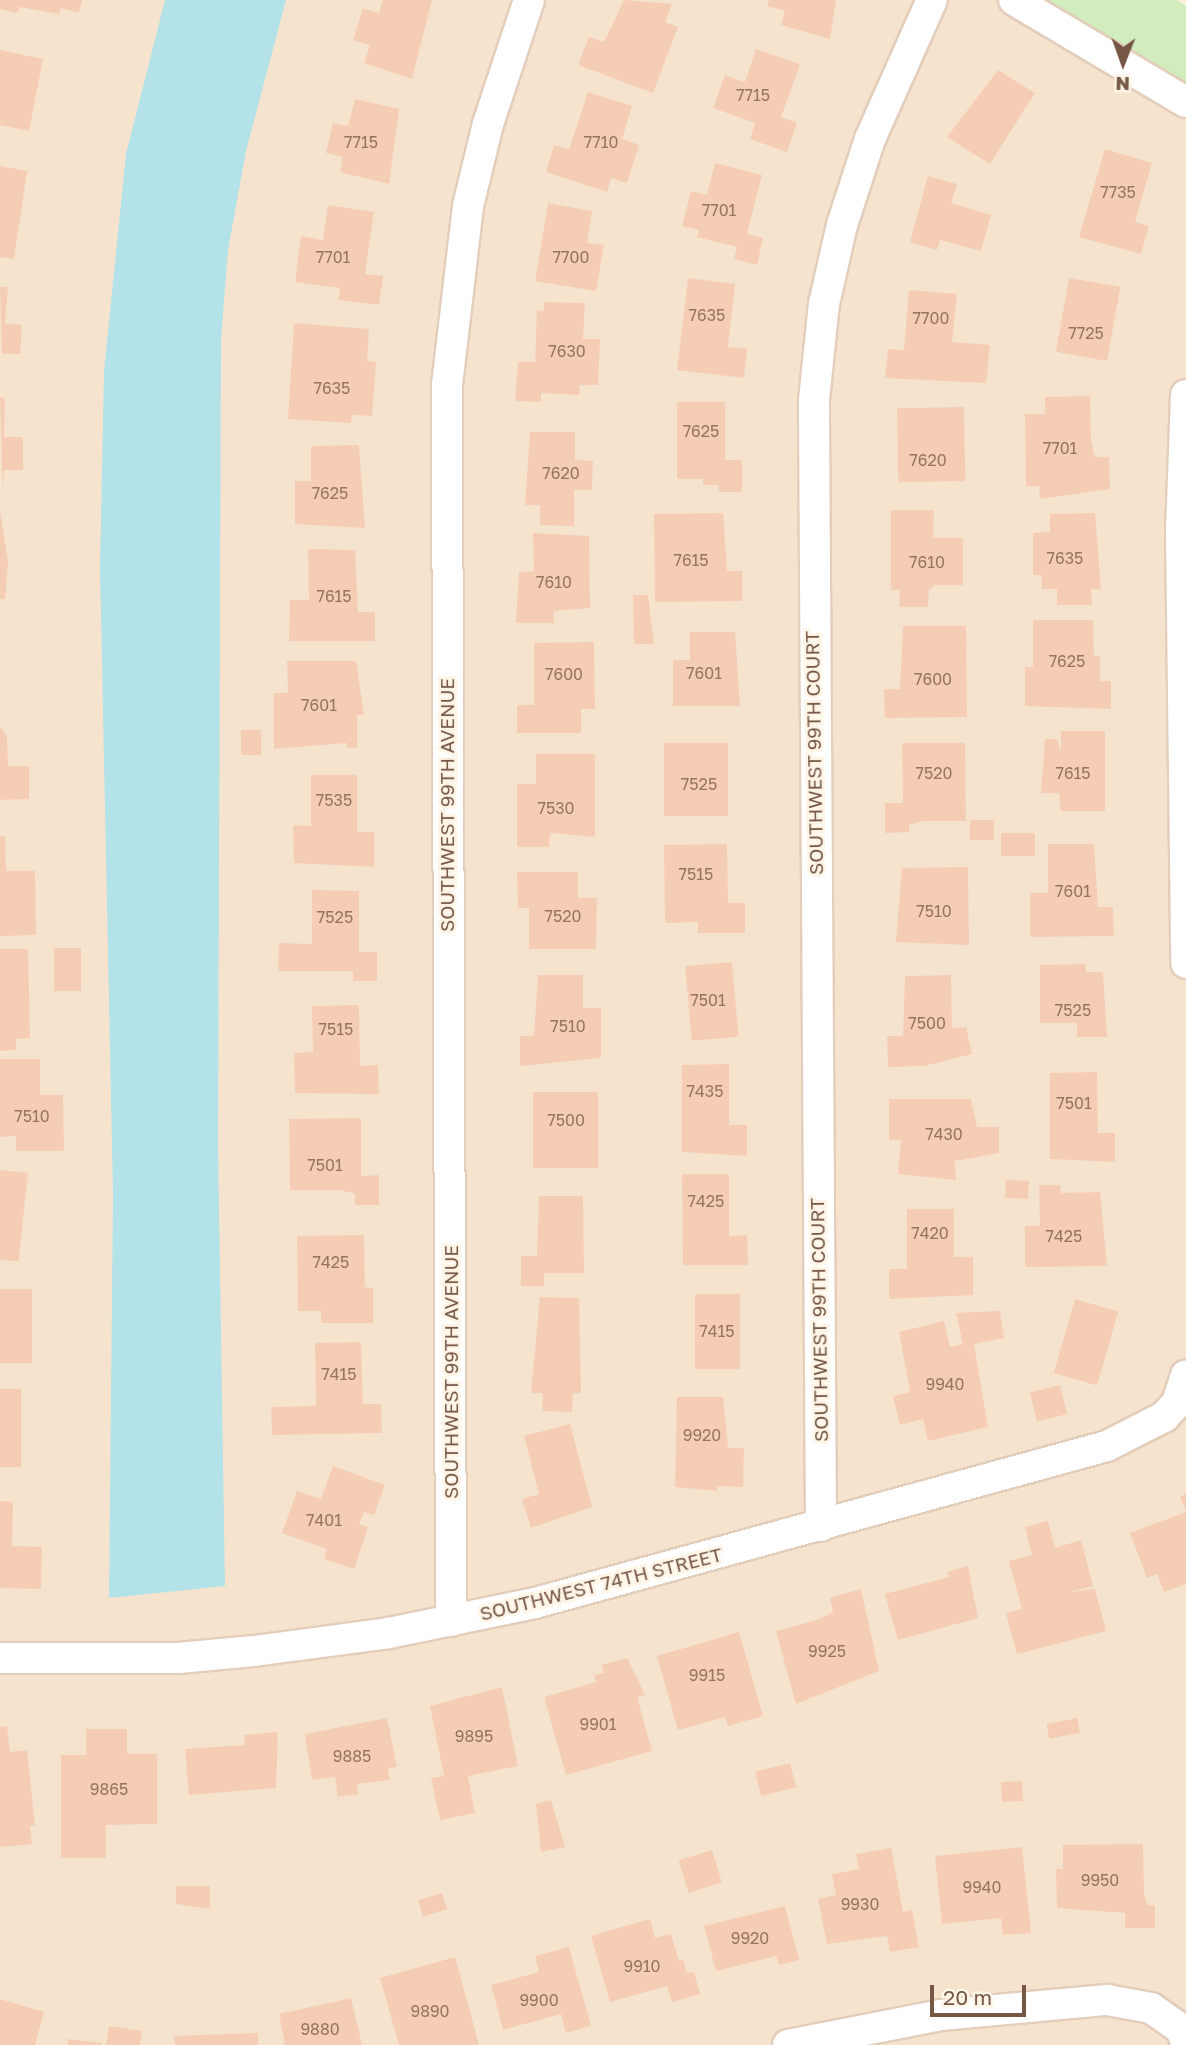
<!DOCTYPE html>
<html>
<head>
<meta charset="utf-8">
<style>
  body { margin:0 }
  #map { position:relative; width:1186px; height:2045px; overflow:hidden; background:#fef1df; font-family:"Golos Text",sans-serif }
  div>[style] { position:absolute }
  .residential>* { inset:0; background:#f6e3cd }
  .green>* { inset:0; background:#d1ecbd }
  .water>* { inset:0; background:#b3e2e9 }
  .building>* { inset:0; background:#f5cdb5; transform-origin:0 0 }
  .roads { filter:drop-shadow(2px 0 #e3cdbb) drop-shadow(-2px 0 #e3cdbb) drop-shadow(0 2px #e3cdbb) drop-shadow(0 -2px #e3cdbb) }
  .street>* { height:30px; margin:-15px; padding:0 15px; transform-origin:15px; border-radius:15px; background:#fff }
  span { translate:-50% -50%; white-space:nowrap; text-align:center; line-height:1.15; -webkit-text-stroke:6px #fff5e7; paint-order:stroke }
  .number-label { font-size:16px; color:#967461 }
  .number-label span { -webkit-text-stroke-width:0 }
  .street-label { font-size:19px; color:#765645 }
  .north { position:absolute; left:1088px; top:28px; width:70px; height:70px; -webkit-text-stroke:5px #fff5e7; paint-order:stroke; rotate:181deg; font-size:19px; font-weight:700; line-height:28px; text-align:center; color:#765645 }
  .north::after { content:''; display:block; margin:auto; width:24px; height:32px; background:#765645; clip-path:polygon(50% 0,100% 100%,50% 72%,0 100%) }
  .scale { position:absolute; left:930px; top:1985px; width:96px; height:32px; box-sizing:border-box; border:4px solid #765645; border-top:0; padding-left:9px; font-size:21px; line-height:24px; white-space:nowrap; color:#765645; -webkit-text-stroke:5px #fff5e7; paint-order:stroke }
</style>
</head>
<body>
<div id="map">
  <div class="residential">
    <i style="clip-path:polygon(0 0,1046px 0,1186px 82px,1186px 2045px,0 2045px)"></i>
  </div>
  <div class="green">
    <i style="clip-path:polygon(1046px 0,1177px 0,1186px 6px,1186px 82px)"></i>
  </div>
  <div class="water">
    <i style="clip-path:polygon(165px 0,286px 0,246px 151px,228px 250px,221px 341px,218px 1145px,225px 1586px,109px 1598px,113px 1194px,100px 568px,104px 371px,126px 154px)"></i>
  </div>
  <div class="building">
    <i style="clip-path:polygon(0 0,82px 0,79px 13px,61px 8px,59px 14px,19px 7px,18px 13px,0 9px)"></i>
    <i style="clip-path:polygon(383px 0,432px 0,412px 79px,364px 63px,370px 45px,353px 40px,363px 8px,379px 13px)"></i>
    <i style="clip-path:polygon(624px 0,672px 4px,665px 22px,678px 27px,653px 93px,578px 65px,589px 37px,604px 42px)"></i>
    <i style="clip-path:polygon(769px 0,836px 0,830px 39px,781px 25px,785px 11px,767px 6px)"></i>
    <i style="clip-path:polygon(756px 49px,800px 64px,781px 117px,797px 123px,787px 152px,750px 139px,755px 123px,713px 108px,725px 75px,745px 82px)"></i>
    <i style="clip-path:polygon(0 50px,43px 59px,29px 131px,0 125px)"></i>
    <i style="clip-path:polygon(998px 70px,1035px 93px,990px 164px,947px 137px)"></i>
    <i style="clip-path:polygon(588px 92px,632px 106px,622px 139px,639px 145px,627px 183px,611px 178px,607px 192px,546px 172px,554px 145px,569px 150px)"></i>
    <i style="clip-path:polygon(355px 99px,399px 109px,389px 184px,340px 172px,343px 157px,326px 153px,333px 123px,348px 126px)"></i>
    <i style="clip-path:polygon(1105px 149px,1152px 163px,1135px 222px,1149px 226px,1141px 254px,1079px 237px)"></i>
    <i style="clip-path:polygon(715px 163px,762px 175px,747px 234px,763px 238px,757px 265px,734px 259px,737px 247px,697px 237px,699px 230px,682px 226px,691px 191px,707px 195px)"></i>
    <i style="clip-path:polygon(0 166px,27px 171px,14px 259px,0 257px)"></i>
    <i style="clip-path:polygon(928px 176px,957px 184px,951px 203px,991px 215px,981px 251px,940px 240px,937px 250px,910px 242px)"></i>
    <i style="clip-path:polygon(548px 203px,592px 211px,587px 243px,604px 245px,596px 291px,535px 281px)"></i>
    <i style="clip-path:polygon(328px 205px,374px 212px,365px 274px,383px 276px,379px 305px,338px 300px,340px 288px,295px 282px,301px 236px,323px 240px)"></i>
    <i style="clip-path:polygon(688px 278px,735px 284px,728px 347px,747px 349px,744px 378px,677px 370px)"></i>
    <i style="left:1069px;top:278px;width:52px;height:75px;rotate:10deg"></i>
    <i style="clip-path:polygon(0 287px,8px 287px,5px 323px,22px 325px,20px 354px,2px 354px,2px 359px)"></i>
    <i style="clip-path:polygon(909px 290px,957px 294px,952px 342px,990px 345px,986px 383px,885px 378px,888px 349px,904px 350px)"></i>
    <i style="clip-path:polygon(544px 302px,585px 303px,583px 339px,600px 339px,598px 385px,580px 385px,579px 395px,541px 393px,541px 402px,515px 401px,518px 362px,535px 362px,537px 310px,544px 311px)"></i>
    <i style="clip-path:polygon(294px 323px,369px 329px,367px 361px,376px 362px,372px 416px,352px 415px,351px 423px,288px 419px)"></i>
    <i style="clip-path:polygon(1090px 396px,1091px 440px,1095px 457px,1109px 457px,1110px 489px,1040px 499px,1039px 486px,1026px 486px,1025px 414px,1045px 414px,1045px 397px)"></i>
    <i style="clip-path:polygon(0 397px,5px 398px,4px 437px,23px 437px,23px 470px,4px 470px,3px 491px)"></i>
    <i style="clip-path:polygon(677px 402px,725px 402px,725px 460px,742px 460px,742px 492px,719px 492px,718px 485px,703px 485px,703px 479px,677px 479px)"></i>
    <i style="left:964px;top:407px;width:74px;height:67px;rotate:89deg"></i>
    <i style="clip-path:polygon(530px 432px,575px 432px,575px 460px,593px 461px,592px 490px,574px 490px,574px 526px,540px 525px,540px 505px,525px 505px)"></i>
    <i style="clip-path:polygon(359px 445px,365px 528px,295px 524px,295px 481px,311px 481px,311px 446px)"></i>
    <i style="clip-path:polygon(0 510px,8px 562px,5px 599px,0 599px)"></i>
    <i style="clip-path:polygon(891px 510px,934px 510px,933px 538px,963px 538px,963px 585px,935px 585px,929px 590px,928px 607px,899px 607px,900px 590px,891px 590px)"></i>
    <i style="clip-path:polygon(723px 513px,727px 571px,742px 571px,742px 601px,655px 602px,654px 514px)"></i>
    <i style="clip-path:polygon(1095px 513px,1101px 589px,1091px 589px,1092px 605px,1057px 605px,1057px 589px,1042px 589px,1042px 575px,1033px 575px,1033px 533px,1050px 532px,1050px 514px)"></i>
    <i style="clip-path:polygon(533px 533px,589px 536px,590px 608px,554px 611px,554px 623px,516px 623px,519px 572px,534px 571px)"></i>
    <i style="clip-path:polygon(308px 549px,355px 550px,358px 612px,375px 612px,375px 641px,289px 641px,290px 600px,309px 600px)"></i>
    <i style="clip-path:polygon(633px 595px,648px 595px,654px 644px,634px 644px)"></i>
    <i style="clip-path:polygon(1033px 620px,1093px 620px,1094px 656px,1100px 656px,1100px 681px,1111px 681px,1111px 709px,1025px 706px,1025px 667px,1033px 667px)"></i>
    <i style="clip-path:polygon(903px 626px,966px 626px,967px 717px,885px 718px,884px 689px,900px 689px)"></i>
    <i style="clip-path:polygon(690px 632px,735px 632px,740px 706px,673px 706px,673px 660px,690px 660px)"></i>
    <i style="clip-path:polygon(594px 642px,595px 709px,581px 709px,581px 733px,517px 733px,517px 705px,534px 705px,534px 643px)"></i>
    <i style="clip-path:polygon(287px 661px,356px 661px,364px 715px,357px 715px,357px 748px,347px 748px,347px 743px,274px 749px,274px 693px,288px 693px)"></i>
    <i style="clip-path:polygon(0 727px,7px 736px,8px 766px,29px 766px,29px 799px,0 800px)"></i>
    <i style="left:241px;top:730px;width:20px;height:25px"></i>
    <i style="clip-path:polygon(1061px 731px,1105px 731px,1105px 811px,1061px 811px,1059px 793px,1041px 793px,1045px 739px,1057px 739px,1061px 752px)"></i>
    <i style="left:664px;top:743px;width:64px;height:73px"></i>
    <i style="clip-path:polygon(902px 743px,965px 743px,966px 821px,923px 821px,909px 825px,909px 832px,885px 833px,885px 803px,903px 803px)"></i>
    <i style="clip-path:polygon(536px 754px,595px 754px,595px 837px,550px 833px,549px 847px,517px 847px,517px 784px,536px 784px)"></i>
    <i style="clip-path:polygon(311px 775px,357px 775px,357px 832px,374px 832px,374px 867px,294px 863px,293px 825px,311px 826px)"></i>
    <i style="left:970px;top:820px;width:24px;height:20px"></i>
    <i style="left:1001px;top:833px;width:34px;height:23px"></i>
    <i style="clip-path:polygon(5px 836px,6px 871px,35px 871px,36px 935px,0 936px,0 837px)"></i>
    <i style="clip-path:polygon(727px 844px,728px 903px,745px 903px,745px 933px,698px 933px,698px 922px,665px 923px,664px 845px)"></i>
    <i style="clip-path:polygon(1048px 844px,1094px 844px,1098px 907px,1113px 907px,1114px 936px,1030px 937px,1030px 893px,1048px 893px)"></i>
    <i style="clip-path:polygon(968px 867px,969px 945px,896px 942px,902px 868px)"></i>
    <i style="clip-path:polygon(517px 872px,578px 872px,578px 898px,597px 898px,596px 949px,529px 949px,529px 908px,518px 908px)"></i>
    <i style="clip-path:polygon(312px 890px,359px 891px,359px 952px,377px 952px,377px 981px,353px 981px,353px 971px,278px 971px,279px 943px,312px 944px)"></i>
    <i style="left:54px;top:948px;width:27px;height:43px"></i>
    <i style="clip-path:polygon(0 949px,28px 949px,30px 1038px,16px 1039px,16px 1050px,0 1051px)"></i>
    <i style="left:732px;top:962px;width:75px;height:47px;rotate:85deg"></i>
    <i style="clip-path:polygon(1086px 964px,1086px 972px,1103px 972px,1107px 1037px,1077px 1037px,1077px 1023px,1040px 1023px,1040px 965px)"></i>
    <i style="clip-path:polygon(538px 975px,583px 975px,583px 1008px,601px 1008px,601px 1058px,520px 1066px,520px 1036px,534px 1036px)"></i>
    <i style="clip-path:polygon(951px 975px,952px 1028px,966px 1027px,972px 1054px,924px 1066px,888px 1067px,887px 1036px,903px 1036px,905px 976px)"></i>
    <i style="clip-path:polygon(359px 1005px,360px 1066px,378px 1065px,379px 1094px,295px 1093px,294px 1053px,313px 1052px,312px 1006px)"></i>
    <i style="clip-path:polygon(0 1059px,40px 1059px,40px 1095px,63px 1095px,64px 1151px,16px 1151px,16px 1136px,0 1137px)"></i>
    <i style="clip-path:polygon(729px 1064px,729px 1125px,747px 1125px,747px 1156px,682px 1152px,682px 1065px)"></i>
    <i style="clip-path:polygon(1097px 1072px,1098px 1133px,1115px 1133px,1115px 1162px,1050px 1159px,1050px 1073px)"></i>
    <i style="left:533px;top:1092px;width:65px;height:76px"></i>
    <i style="clip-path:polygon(889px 1099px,971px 1099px,977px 1127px,999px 1127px,999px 1153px,955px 1161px,956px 1180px,898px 1174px,901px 1140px,889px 1140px)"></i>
    <i style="clip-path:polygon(361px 1118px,361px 1176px,379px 1175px,379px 1205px,355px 1205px,355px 1194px,341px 1190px,290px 1190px,289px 1119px)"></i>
    <i style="left:0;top:1170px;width:28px;height:89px;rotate:6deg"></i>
    <i style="clip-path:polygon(682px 1174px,729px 1174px,729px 1236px,747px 1235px,748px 1265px,683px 1265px)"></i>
    <i style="left:1029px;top:1181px;width:18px;height:23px;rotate:93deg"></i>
    <i style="clip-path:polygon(1039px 1185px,1060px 1185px,1061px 1193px,1100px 1192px,1107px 1266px,1025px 1267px,1025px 1226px,1040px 1226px)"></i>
    <i style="clip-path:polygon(539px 1196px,583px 1196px,584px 1273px,544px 1273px,544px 1286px,521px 1286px,521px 1256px,537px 1256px)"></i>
    <i style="clip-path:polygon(907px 1209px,954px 1209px,954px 1257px,973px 1257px,973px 1295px,889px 1299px,889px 1269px,907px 1269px)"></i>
    <i style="clip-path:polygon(364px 1235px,365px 1287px,373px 1288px,373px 1323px,321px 1323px,321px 1311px,298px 1311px,297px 1236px)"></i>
    <i style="left:0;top:1289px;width:32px;height:74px"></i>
    <i style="left:695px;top:1294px;width:45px;height:75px"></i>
    <i style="clip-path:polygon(540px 1297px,579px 1298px,581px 1393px,573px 1393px,572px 1412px,542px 1411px,543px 1393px,531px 1393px)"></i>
    <i style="left:1075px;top:1299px;width:45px;height:77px;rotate:16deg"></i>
    <i style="clip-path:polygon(1000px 1311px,1004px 1338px,974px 1344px,988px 1427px,928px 1441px,923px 1419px,900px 1425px,893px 1396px,910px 1392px,899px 1332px,944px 1321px,950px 1347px,963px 1344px,956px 1313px)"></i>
    <i style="clip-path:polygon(361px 1342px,363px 1404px,381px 1404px,382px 1433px,272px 1435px,271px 1407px,316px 1406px,315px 1343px)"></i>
    <i style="left:1060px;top:1385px;width:30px;height:31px;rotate:76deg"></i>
    <i style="left:0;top:1389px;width:21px;height:78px"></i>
    <i style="clip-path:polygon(677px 1397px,723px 1397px,728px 1448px,744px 1448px,743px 1487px,717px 1486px,717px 1491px,675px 1487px)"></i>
    <i style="clip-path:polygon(570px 1424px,592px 1507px,531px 1528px,522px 1499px,539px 1494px,524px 1436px)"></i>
    <i style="clip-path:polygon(333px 1466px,385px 1485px,374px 1515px,364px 1512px,359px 1524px,368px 1527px,354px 1569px,324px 1559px,327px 1549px,282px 1533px,297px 1491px,321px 1499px)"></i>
    <i style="clip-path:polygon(1186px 1494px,1186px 1584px,1164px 1592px,1157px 1574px,1147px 1578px,1130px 1533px,1186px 1512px,1180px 1497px)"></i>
    <i style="clip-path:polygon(0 1501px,13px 1502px,12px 1546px,42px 1547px,41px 1589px,0 1588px)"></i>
    <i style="clip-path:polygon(1048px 1521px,1055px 1548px,1081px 1540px,1093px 1586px,1069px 1592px,1095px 1589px,1106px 1631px,1017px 1654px,1006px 1613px,1022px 1609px,1009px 1561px,1032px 1555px,1025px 1527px)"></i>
    <i style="clip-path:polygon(968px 1566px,978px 1618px,898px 1640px,885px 1594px,949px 1577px,947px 1572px)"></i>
    <i style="clip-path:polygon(861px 1589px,879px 1671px,796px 1704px,776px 1631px,817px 1620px,833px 1612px,830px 1598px)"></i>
    <i style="clip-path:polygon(739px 1632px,763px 1716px,728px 1726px,725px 1717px,678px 1730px,657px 1656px)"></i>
    <i style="clip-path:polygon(627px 1658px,645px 1695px,637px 1697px,652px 1751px,566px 1775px,544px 1697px,596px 1682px,594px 1675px,604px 1673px,601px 1665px)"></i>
    <i style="clip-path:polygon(502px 1687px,518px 1766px,468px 1776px,475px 1813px,440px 1820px,431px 1778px,444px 1776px,430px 1706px)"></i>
    <i style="clip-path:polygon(387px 1718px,397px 1767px,388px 1768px,390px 1780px,357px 1784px,358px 1794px,338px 1797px,335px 1777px,312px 1780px,305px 1734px)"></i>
    <i style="left:1077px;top:1718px;width:15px;height:31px;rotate:79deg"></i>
    <i style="clip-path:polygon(7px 1726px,10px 1752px,27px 1750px,35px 1826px,30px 1826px,32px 1844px,0 1847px,0 1727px)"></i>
    <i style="clip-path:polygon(86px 1729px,127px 1729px,127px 1754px,157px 1754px,157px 1824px,106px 1825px,106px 1858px,61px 1858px,61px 1755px,86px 1755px)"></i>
    <i style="clip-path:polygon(278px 1732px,276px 1788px,189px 1795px,185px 1749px,245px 1745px,244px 1735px)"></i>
    <i style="left:790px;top:1763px;width:25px;height:36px;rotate:76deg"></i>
    <i style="left:1022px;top:1781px;width:20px;height:21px;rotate:87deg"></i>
    <i style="clip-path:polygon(551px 1800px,565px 1847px,541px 1852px,536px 1804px)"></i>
    <i style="clip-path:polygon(1143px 1844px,1144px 1892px,1147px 1905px,1155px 1905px,1155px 1928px,1125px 1928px,1125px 1913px,1057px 1908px,1056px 1869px,1063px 1869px,1063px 1845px)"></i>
    <i style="clip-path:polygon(1022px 1847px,1031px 1933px,1003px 1935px,1001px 1918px,942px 1924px,935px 1856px)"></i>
    <i style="clip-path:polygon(891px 1848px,903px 1912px,912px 1910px,919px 1947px,890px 1952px,887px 1936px,827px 1944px,818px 1899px,836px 1895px,832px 1874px,859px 1869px,856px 1854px)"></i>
    <i style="left:712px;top:1850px;width:34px;height:35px;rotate:73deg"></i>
    <i style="clip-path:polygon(176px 1886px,210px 1886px,210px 1909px,176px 1904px)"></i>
    <i style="left:442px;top:1893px;width:17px;height:25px;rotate:73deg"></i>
    <i style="clip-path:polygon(785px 1906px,799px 1960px,779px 1965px,776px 1956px,716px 1971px,704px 1926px)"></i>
    <i style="clip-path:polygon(650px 1919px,655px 1938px,671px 1934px,679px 1961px,683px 1959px,687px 1973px,694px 1972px,700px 1994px,672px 2002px,667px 1986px,610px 2002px,591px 1936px)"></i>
    <i style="clip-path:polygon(569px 1947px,591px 2026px,566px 2033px,561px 2014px,503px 2030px,491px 1985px,539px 1972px,535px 1956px)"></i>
    <i style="clip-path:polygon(455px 1957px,479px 2045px,399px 2045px,380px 1978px)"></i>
    <i style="clip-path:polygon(351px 1998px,362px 2045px,285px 2045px,279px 2014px)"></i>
    <i style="clip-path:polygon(0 1999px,44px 2012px,35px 2045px,0 2045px)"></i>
    <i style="clip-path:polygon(109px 2026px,142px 2031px,140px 2045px,106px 2045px)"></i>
    <i style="clip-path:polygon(258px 2033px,258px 2045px,175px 2045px,174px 2036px)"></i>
    <i style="clip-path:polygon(68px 2039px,102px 2043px,101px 2045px,68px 2045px)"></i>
  </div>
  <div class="roads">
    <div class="street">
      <i style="left:1014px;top:0;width:200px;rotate:30.7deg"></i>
      <i style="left:1186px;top:395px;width:135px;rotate:92.1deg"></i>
      <i style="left:1181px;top:530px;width:433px;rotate:89.3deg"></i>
      <i style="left:821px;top:1526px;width:1126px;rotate:-90.36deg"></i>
      <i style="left:814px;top:400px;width:97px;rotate:-84.1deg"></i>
      <i style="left:824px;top:304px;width:81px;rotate:-77.2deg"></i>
      <i style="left:842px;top:225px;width:90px;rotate:-72deg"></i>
      <i style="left:870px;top:139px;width:152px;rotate:-66deg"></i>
      <i style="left:451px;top:1621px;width:1236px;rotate:-90.19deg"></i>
      <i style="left:447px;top:385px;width:180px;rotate:-83.3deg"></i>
      <i style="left:468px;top:206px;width:84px;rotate:-76.3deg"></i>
      <i style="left:488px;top:124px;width:131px;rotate:-71.7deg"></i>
      <i style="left:0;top:1658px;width:178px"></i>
      <i style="left:178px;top:1658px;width:76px;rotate:-5.3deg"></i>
      <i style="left:254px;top:1651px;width:136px;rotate:-7.6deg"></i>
      <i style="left:389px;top:1633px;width:149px;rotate:-11.6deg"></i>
      <i style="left:535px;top:1603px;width:593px;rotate:-15.35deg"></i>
      <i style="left:1107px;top:1446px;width:64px;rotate:-27deg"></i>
      <i style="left:1164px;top:1417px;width:19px;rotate:-47deg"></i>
      <i style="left:1177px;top:1403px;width:29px;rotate:-72deg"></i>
      <i style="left:788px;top:2045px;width:156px;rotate:-11.1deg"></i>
      <i style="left:941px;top:2015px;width:167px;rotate:-5.2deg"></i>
      <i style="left:1107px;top:2000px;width:45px;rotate:10.3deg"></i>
      <i style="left:1151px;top:2008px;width:35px;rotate:35deg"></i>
      <i style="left:1180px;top:2028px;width:14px;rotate:65deg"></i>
    </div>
  </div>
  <div class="number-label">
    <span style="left:753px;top:95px">7715</span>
    <span style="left:361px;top:142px">7715</span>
    <span style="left:601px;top:142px">7710</span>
    <span style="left:1118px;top:192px">7735</span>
    <span style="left:719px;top:210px">7701</span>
    <span style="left:333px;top:257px">7701</span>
    <span style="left:571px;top:257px">7700</span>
    <span style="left:707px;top:315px">7635</span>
    <span style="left:931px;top:318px">7700</span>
    <span style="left:1086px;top:333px">7725</span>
    <span style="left:567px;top:351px">7630</span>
    <span style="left:332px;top:388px">7635</span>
    <span style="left:701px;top:431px">7625</span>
    <span style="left:1060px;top:448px">7701</span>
    <span style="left:928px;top:460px">7620</span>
    <span style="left:561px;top:473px">7620</span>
    <span style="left:330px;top:493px">7625</span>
    <span style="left:1065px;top:558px">7635</span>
    <span style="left:691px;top:560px">7615</span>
    <span style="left:927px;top:562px">7610</span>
    <span style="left:554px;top:582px">7610</span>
    <span style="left:334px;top:596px">7615</span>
    <span style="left:1067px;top:661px">7625</span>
    <span style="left:704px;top:673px">7601</span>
    <span style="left:564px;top:674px">7600</span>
    <span style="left:933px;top:679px">7600</span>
    <span style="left:319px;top:705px">7601</span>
    <span style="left:934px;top:773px">7520</span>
    <span style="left:1073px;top:773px">7615</span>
    <span style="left:699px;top:784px">7525</span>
    <span style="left:334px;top:800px">7535</span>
    <span style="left:556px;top:808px">7530</span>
    <span style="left:696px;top:874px">7515</span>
    <span style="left:1073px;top:891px">7601</span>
    <span style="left:934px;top:911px">7510</span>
    <span style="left:563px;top:916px">7520</span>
    <span style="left:335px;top:917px">7525</span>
    <span style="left:708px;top:1000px">7501</span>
    <span style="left:1073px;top:1010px">7525</span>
    <span style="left:927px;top:1023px">7500</span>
    <span style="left:568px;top:1026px">7510</span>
    <span style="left:336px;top:1029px">7515</span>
    <span style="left:705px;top:1091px">7435</span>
    <span style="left:1074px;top:1103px">7501</span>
    <span style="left:32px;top:1116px">7510</span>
    <span style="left:566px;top:1120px">7500</span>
    <span style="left:944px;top:1134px">7430</span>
    <span style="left:325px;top:1165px">7501</span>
    <span style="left:706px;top:1201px">7425</span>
    <span style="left:930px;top:1233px">7420</span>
    <span style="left:1064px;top:1236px">7425</span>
    <span style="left:331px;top:1262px">7425</span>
    <span style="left:717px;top:1331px">7415</span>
    <span style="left:339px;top:1374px">7415</span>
    <span style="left:945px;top:1384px">9940</span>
    <span style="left:702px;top:1435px">9920</span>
    <span style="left:324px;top:1520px">7401</span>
    <span style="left:827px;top:1651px">9925</span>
    <span style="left:707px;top:1675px">9915</span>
    <span style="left:598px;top:1724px">9901</span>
    <span style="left:474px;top:1736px">9895</span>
    <span style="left:352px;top:1756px">9885</span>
    <span style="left:109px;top:1789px">9865</span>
    <span style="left:1100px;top:1880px">9950</span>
    <span style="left:982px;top:1887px">9940</span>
    <span style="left:860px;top:1904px">9930</span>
    <span style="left:750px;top:1938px">9920</span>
    <span style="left:642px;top:1966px">9910</span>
    <span style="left:539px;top:2000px">9900</span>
    <span style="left:430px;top:2011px">9890</span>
    <span style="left:320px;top:2029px">9880</span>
  </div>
  <div class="street-label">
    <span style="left:814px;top:753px;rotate:-91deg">SOUTHWEST 99TH COURT</span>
    <span style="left:447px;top:805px;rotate:-90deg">SOUTHWEST 99TH AVENUE</span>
    <span style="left:819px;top:1320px;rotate:-91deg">SOUTHWEST 99TH COURT</span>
    <span style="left:451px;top:1372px;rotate:-90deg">SOUTHWEST 99TH AVENUE</span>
    <span style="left:601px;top:1584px;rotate:-14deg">SOUTHWEST 74TH STREET</span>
  </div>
  <div class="north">N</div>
  <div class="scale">20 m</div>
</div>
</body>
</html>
